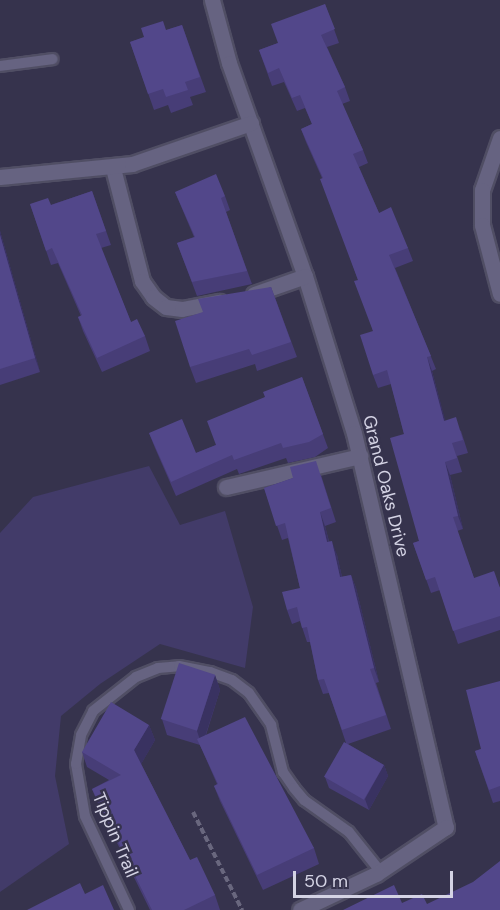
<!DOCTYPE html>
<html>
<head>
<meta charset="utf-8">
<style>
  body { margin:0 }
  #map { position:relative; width:500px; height:910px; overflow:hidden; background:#36334d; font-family:"DM Sans",sans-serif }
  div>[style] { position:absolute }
  .green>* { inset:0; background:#423b69 }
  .path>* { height:4px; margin-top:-2px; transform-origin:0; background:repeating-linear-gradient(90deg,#69677e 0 6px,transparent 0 9px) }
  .roads { filter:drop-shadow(2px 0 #504e64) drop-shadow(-2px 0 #504e64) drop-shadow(0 2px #504e64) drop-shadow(0 -2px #504e64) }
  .service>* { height:10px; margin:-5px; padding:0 5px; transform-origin:5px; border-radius:5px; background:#666381 }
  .minor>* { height:15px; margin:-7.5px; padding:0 7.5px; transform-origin:7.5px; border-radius:7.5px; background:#666381 }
  .wall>* { inset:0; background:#473d77 }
  .shaded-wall>* { inset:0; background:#393261 }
  .building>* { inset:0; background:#52478a; transform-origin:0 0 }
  span { translate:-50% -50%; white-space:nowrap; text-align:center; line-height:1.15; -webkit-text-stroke:5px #36334d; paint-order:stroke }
  .street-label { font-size:18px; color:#d4d3e4 }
  .scale { position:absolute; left:293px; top:871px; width:160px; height:27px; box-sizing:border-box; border:3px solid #d4d3e4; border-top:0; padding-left:8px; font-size:18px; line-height:21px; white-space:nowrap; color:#d4d3e4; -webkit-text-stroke:4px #36334d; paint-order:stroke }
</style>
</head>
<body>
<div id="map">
  <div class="green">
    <i style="clip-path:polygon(149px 466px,180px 525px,225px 511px,253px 607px,245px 668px,160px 644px,100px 684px,61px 716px,55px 776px,69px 844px,0 892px,0 533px,33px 497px)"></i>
  </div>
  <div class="path">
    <i style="left:193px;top:812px;width:110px;rotate:63.4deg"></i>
  </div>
  <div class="roads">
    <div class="service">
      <i style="left:0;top:66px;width:53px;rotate:-7.5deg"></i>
      <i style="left:129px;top:910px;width:104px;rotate:-115.1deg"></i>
      <i style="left:85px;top:816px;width:53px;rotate:-99.8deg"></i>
      <i style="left:76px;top:764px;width:29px;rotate:-80deg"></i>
      <i style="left:81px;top:735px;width:27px;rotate:-63deg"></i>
      <i style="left:93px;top:711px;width:55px;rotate:-38.3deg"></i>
      <i style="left:136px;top:677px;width:24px;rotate:-22deg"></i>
      <i style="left:158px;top:668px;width:21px;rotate:-5deg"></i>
      <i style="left:179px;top:666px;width:32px;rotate:11deg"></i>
      <i style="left:210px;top:672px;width:23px;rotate:20deg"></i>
      <i style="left:232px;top:680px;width:21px;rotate:37deg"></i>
      <i style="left:249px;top:693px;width:39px;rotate:55deg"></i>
      <i style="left:271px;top:725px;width:49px;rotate:75.7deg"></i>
      <i style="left:283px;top:772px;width:19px;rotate:55deg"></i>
      <i style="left:294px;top:788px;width:16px;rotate:50deg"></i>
      <i style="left:304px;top:800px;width:55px;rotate:35.4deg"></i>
      <i style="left:349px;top:832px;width:50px;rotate:51.5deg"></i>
    </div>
    <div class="minor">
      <i style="left:212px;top:0;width:65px;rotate:74.9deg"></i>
      <i style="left:229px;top:63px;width:226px;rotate:70.4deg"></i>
      <i style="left:305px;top:276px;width:164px;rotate:72.7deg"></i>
      <i style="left:354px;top:433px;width:405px;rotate:76.9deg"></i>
      <i style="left:446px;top:827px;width:84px;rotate:146.1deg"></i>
      <i style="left:376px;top:874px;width:84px;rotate:154.7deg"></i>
      <i style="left:500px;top:138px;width:55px;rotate:109.1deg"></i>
      <i style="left:482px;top:190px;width:35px;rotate:90deg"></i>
      <i style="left:482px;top:225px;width:71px;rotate:75.4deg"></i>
      <i style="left:113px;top:168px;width:117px;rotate:75.6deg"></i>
      <i style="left:142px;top:281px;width:19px;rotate:55deg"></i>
      <i style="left:153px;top:297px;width:16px;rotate:38deg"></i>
      <i style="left:166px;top:307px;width:16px;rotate:7deg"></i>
      <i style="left:182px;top:309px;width:38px;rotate:-11deg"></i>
      <i style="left:0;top:177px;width:133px;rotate:-5.6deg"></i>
      <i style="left:132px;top:164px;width:126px;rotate:-19deg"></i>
      <i style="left:254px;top:294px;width:54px;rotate:-19.4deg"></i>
      <i style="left:226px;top:487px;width:138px;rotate:-13deg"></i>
    </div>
  </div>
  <div class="wall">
    <i style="clip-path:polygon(325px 4px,339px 43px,327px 47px,345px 87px,350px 101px,342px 104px,363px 150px,368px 163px,359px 167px,379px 213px,408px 248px,413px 261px,395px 268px,436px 369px,432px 371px,445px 421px,461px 431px,468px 453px,457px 456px,462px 472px,450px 475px,463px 529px,457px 531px,474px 578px,500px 587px,500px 630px,458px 644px,440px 590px,431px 593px,413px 543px,419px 541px,404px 434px,391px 384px,378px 388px,373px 375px,373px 331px,358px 280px,322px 178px,306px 142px,301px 129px,312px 124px,305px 108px,297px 111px,284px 82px,272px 86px,259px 50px,278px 43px)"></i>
    <i style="clip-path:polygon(182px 25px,206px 92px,190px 97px,193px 105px,171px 113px,168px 105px,154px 110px,130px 42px)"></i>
    <i style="clip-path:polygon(92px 191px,111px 245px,101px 248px,131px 322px,145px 336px,150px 351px,102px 372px,83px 331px,78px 317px,81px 316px,58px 263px,51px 265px,30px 204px,51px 205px)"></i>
    <i style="clip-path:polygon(175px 192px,225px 196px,230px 210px,226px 212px,252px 284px,197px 296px,177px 243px,194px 237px)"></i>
    <i style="clip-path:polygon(0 231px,40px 372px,0 385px)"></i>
    <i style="clip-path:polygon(271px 287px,297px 357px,257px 371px,255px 364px,196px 383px,190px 367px,203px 312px)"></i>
    <i style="clip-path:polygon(302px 377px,328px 448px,315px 457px,288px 463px,286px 458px,239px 474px,237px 469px,176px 496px,155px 448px,149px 433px,196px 453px,216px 445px,265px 397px)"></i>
    <i style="clip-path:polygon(321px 475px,336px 522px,325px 526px,329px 541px,337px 555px,342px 577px,351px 575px,356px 588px,379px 682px,376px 683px,391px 729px,348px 744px,384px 765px,388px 776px,369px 810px,329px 788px,325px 777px,346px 743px,329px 693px,323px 694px,318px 680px,310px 642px,307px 642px,300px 621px,292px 624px,287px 610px,300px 588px,288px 538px,282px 540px,264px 488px,293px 478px)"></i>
    <i style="clip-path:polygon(215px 675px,220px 690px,206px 735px,314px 848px,319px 864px,263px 890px,220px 801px,214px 786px,217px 784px,200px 745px,167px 735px,162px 719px)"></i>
    <i style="clip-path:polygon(500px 681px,500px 801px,493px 803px,475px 751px,481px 749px)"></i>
    <i style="clip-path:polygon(149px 725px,155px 740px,141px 764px,190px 860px,215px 895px,220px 910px,150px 910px,98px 804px,92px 789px,109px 780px,87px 767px,82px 752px)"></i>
  </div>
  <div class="shaded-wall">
    <i style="clip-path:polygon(0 231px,40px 372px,35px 358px,0 235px)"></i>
    <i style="clip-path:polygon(427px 357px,432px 371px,449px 434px,444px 421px)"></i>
    <i style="clip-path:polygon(445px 462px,450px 475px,463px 529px,458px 516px)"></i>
    <i style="clip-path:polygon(320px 512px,325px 526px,332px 555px,327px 542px)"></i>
    <i style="clip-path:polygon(332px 541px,337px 555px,345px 591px,340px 577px)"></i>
    <i style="clip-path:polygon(351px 575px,356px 588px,379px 682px,374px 668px)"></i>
    <i style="clip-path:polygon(215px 675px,220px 690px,202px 746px,197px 731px)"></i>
    <i style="clip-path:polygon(149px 725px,155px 740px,140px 766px,134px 750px)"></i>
    <i style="clip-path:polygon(384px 765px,388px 776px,369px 810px,365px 799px)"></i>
  </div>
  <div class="building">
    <i style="clip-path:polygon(325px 4px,335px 29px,321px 35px,345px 87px,337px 91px,363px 150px,353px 154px,379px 213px,391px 207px,408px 248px,389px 255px,431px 356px,427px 357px,444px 421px,456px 417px,463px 440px,452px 443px,457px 458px,445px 462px,458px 516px,453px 517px,474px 578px,494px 571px,500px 588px,500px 616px,453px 631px,435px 577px,426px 580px,413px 543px,419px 541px,390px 438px,404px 434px,387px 370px,373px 375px,360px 335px,373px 331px,354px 281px,358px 280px,320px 179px,323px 178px,301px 129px,312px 124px,300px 95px,292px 98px,279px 68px,268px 73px,259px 50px,278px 43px,271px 24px)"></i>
    <i style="clip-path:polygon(163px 21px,166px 30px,182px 25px,200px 77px,185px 82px,188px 90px,166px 97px,163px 89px,148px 94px,130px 42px,144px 37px,141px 28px)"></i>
    <i style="clip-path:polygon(216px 174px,225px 196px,221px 198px,247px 271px,192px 282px,177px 243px,195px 237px,175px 192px)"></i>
    <i style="clip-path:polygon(92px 191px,106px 231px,96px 234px,131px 322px,137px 319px,145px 336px,97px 358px,78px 317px,82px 315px,52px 248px,46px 251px,30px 204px,48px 198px,51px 205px)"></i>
    <i style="clip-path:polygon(0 235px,35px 358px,0 369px)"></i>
    <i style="clip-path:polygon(271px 287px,291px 342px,252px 355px,249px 349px,190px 367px,175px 321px,203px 312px,198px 299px)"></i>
    <i style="clip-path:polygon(302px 377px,323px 434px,309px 442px,283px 448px,281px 443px,234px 460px,232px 455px,171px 482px,149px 433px,182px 419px,196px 453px,216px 445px,207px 421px,265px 397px,263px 392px)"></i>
    <i style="clip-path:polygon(316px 461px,331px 508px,320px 512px,327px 542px,332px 541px,340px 577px,351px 575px,374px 668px,370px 669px,386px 715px,342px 730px,324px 679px,318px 680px,307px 627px,302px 628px,297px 607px,287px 610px,282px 592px,300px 588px,285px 523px,276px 526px,264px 488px,293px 478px,290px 467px)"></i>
    <i style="left:179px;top:663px;width:38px;height:59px;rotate:18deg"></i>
    <i style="clip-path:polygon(500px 681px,500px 786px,489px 790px,475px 751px,481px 749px,466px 690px)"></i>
    <i style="clip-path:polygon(111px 702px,149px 725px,134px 750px,190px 860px,197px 857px,215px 895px,184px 910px,152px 910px,92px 789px,121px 775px,82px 752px)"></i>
    <i style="clip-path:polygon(245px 717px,314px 848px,257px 875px,214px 786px,218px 784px,197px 739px)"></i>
    <i style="left:344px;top:742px;width:46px;height:40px;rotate:30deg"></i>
    <i style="clip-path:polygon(500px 861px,500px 910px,343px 910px,394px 885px,402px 903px,422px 894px,427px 904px,473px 882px)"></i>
    <i style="clip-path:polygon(80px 883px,85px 894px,103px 885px,114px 910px,27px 910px)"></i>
  </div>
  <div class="street-label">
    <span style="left:386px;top:486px;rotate:76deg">Grand Oaks Drive</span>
    <span style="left:115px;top:835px;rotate:67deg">Tippin Trail</span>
  </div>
  <div class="scale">50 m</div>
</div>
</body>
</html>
